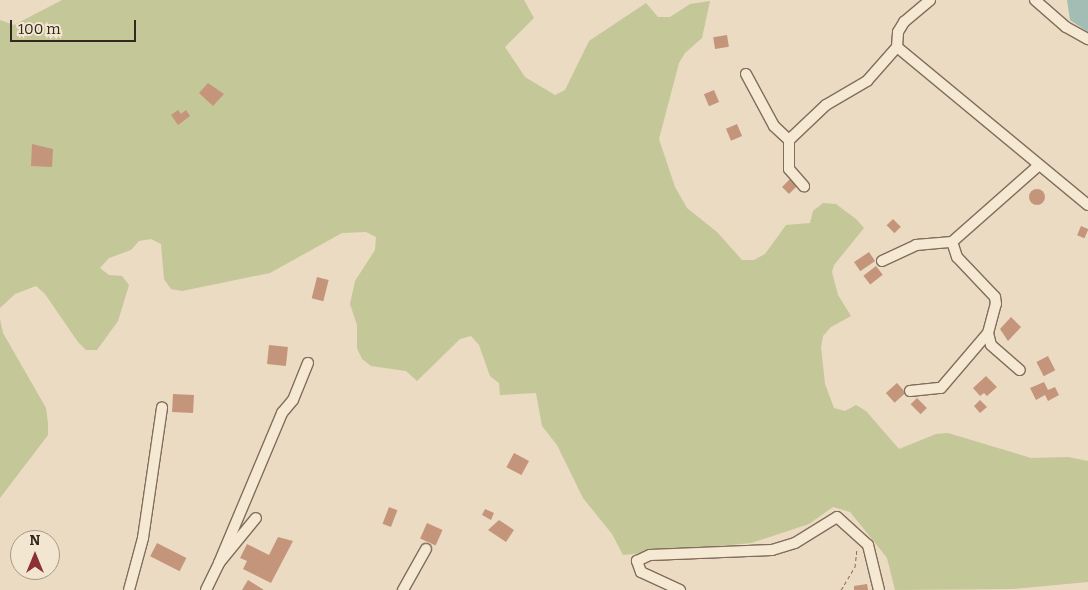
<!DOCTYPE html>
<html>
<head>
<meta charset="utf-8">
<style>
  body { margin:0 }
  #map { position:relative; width:1088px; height:590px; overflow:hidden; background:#eadbc2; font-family:Bitter,serif }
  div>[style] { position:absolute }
  .green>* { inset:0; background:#c4c797 }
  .water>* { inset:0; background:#a4bdb4 }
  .building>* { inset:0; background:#c5957b; transform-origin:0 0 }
  .round { border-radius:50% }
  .path>* { height:1px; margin-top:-0.5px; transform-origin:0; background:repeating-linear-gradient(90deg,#826d5b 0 4px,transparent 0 6.5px) }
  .roads { filter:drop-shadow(1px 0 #826d5b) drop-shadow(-1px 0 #826d5b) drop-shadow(0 1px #826d5b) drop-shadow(0 -1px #826d5b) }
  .minor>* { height:10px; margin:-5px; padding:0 5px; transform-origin:5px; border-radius:5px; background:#f5e9d4 }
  span { translate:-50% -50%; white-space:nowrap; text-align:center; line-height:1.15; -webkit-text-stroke:4.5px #f2e6d1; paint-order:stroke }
  .north { position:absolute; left:10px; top:530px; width:50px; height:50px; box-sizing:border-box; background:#f2e6d1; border:1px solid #a69a89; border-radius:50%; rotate:0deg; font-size:14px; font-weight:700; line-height:20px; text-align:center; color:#33271e }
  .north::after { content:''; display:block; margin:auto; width:18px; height:22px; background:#8c3036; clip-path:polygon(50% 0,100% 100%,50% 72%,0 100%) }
  .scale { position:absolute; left:10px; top:20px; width:126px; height:22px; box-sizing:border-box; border:2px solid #33271e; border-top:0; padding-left:6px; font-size:15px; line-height:18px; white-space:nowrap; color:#33271e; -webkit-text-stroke:4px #f2e6d1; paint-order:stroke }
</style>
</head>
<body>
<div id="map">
  <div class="green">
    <i style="clip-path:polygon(62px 0,524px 0,534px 18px,505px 47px,525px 77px,555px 95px,565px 90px,589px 41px,646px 3px,658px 17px,670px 17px,690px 4px,710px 1px,702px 38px,685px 53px,679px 63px,659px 139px,675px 187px,687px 208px,717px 232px,742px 260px,754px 260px,765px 254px,786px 225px,810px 223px,813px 211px,823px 203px,836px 204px,856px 219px,864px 228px,834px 265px,832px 272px,838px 295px,851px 316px,831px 327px,823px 336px,821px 347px,825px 384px,834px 408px,845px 411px,856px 405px,866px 411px,899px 449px,936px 434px,948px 433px,1031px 458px,1068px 457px,1088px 461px,1088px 582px,1012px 589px,895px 590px,887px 558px,880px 549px,850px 512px,833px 507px,809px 524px,751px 543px,623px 555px,612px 534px,583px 498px,557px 445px,542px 426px,536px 393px,500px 395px,499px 383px,490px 376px,479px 345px,471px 336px,460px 339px,417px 381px,406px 371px,371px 366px,362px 359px,357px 348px,357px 325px,350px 304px,355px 281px,375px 250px,376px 237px,366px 232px,342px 233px,270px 273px,182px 291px,171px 289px,164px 279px,161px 244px,151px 239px,139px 241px,131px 250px,109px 258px,100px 268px,109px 275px,122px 276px,129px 285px,118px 321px,97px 350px,86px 350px,78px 342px,45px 294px,36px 286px,15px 294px,0 308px,0 20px,14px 25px)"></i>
    <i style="clip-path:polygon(0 319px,3px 333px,46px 408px,48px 423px,48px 435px,0 498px)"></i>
  </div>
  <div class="water">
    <i style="clip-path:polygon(1067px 0,1088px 0,1088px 32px,1070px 20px)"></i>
  </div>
  <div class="building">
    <i style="left:727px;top:35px;width:12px;height:14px;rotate:81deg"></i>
    <i style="clip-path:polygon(208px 83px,224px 94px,213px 106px,199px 93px)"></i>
    <i style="left:714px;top:90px;width:13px;height:11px;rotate:67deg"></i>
    <i style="clip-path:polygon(178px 110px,181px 114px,186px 110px,190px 116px,178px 125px,171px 115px)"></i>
    <i style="left:737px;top:124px;width:13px;height:12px;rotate:67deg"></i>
    <i style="clip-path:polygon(32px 144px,53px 149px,52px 167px,31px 166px)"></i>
    <i style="left:794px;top:175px;width:10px;height:17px;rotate:45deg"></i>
    <i class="round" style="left:1029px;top:189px;width:16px;height:16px"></i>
    <i style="left:893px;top:219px;width:11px;height:9px;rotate:45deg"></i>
    <i style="left:1081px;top:226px;width:8px;height:10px;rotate:23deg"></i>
    <i style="left:869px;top:252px;width:11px;height:18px;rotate:56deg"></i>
    <i style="left:876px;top:266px;width:11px;height:16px;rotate:52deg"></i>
    <i style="left:317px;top:277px;width:12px;height:22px;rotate:14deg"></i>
    <i style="clip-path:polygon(1011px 317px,1021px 327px,1008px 341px,1000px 329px)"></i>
    <i style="left:269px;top:345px;width:19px;height:19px;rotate:6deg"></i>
    <i style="left:1048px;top:356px;width:16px;height:13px;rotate:63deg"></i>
    <i style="clip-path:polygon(986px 376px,997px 387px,987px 396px,984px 393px,980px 396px,973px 388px)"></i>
    <i style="clip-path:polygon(1044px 382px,1048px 390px,1055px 387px,1059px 395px,1048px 401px,1045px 395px,1036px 400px,1030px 388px)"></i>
    <i style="left:897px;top:383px;width:13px;height:15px;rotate:48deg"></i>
    <i style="left:173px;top:394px;width:21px;height:18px;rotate:3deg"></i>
    <i style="left:917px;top:398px;width:14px;height:9px;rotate:45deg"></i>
    <i style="clip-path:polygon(980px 400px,987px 407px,980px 413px,974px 406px)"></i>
    <i style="left:514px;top:453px;width:17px;height:16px;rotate:28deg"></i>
    <i style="left:389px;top:507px;width:9px;height:18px;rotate:21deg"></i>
    <i style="clip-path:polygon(485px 509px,494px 513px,491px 520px,482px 515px)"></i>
    <i style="clip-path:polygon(499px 520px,514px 530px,506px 542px,488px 530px)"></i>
    <i style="left:427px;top:523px;width:17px;height:17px;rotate:24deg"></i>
    <i style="clip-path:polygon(278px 537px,293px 541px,271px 583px,243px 569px,247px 561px,240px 558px,247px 544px,269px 555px)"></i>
    <i style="left:157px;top:543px;width:33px;height:15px;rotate:27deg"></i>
    <i style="clip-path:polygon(248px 580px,264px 590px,242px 590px)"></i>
    <i style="clip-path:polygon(867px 584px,868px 590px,854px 590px,854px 586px)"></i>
  </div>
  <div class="path">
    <i style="left:841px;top:590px;width:27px;rotate:-59deg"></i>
    <i style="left:855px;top:567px;width:18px;rotate:-84deg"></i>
  </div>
  <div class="roads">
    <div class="minor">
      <i style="left:1035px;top:0;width:41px;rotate:41.1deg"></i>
      <i style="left:1066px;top:27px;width:25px;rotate:29deg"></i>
      <i style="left:897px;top:47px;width:248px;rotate:39.6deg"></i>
      <i style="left:746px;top:74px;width:59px;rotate:61.7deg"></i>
      <i style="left:774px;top:126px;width:21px;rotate:43deg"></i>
      <i style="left:789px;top:140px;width:51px;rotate:-43.4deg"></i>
      <i style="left:826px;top:105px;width:48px;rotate:-30.3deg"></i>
      <i style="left:867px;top:81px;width:45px;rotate:-48.6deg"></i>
      <i style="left:897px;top:47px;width:15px;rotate:-86deg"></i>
      <i style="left:898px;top:32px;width:12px;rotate:-59deg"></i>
      <i style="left:904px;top:22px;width:34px;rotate:-40deg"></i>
      <i style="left:789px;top:140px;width:29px;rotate:90deg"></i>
      <i style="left:789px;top:169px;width:23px;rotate:49deg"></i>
      <i style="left:882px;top:261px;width:38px;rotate:-25deg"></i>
      <i style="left:916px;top:245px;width:36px;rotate:-5deg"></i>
      <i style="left:988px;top:333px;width:12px;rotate:76deg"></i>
      <i style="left:991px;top:345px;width:38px;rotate:41deg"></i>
      <i style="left:910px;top:391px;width:31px;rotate:-6deg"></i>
      <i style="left:941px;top:388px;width:72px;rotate:-49.5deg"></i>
      <i style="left:988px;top:333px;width:30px;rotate:-75deg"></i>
      <i style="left:996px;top:304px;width:7px;rotate:-98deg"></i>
      <i style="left:995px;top:297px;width:55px;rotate:-133.5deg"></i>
      <i style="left:957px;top:257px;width:16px;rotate:-108deg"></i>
      <i style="left:952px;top:242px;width:116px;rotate:-41.5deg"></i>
      <i style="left:219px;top:563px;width:163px;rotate:-67.2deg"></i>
      <i style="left:282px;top:413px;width:17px;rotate:-50deg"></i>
      <i style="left:293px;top:400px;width:40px;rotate:-68deg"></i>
      <i style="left:129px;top:590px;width:54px;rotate:-74.9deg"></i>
      <i style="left:143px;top:538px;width:132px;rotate:-81.7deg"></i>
      <i style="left:206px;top:590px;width:30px;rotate:-64deg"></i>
      <i style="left:219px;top:563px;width:58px;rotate:-50.6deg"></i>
      <i style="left:403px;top:590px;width:47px;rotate:-60.7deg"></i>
      <i style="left:680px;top:590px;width:43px;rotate:-155.2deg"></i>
      <i style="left:641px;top:572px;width:12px;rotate:-110deg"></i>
      <i style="left:637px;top:561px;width:14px;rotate:-25deg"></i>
      <i style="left:650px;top:555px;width:122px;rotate:-2.3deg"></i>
      <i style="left:772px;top:550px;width:24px;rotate:-17deg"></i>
      <i style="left:795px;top:543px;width:49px;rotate:-31.8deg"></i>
      <i style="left:837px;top:517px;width:42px;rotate:42.1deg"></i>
      <i style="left:868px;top:545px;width:46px;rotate:76.3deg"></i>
    </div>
  </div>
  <div class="north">N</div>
  <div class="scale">100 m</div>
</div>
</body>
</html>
